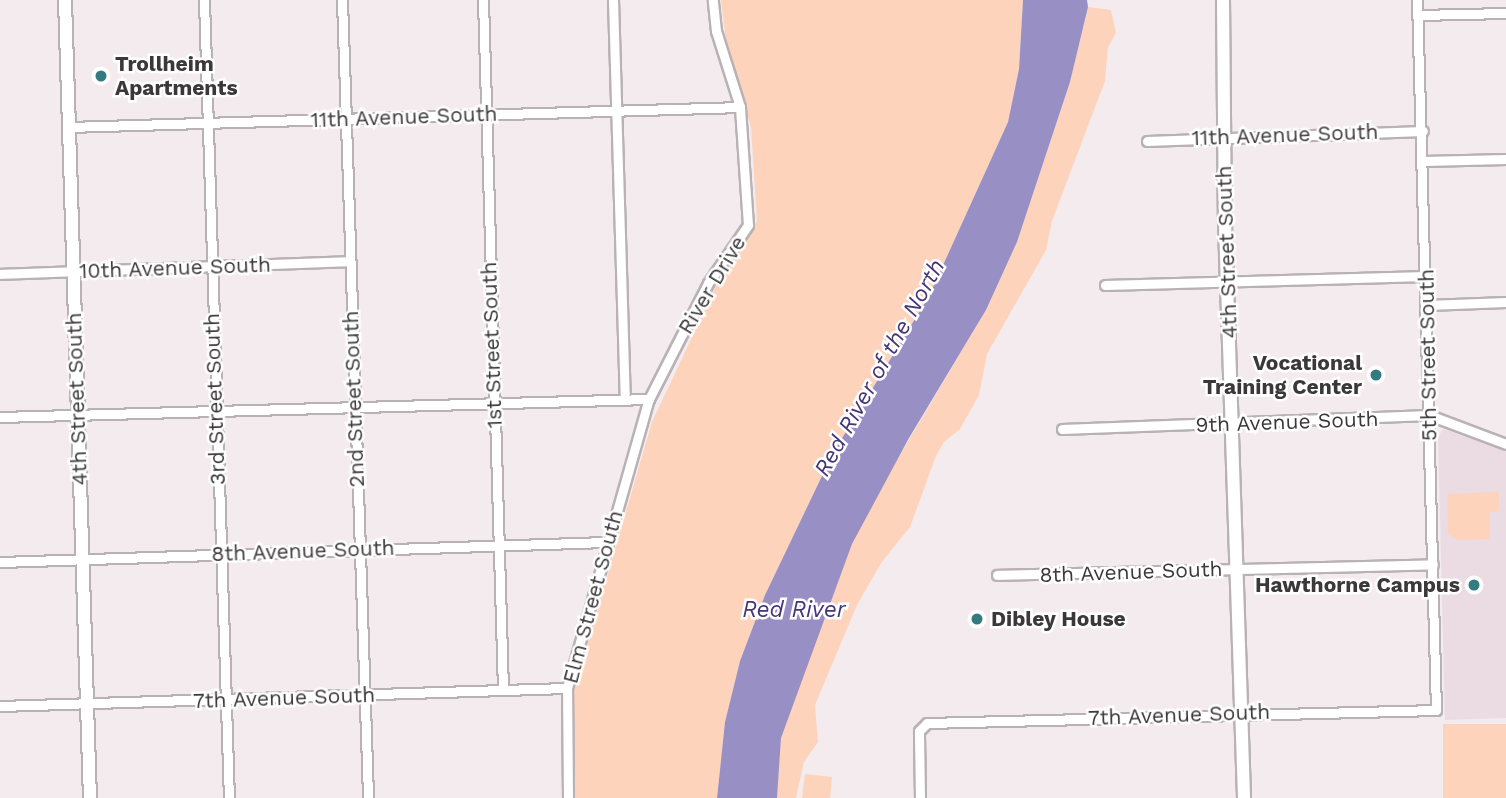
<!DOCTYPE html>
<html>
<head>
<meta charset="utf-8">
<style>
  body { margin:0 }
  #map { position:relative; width:1506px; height:798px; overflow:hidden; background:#f3ebee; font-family:"Work Sans",sans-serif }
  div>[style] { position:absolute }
  .built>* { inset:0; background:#ebdce3 }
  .green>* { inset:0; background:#fed3bb; transform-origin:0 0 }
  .water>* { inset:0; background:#9890c5 }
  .roads { filter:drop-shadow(2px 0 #b9b2b5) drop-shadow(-2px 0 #b9b2b5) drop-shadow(0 2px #b9b2b5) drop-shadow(0 -2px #b9b2b5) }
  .street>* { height:9px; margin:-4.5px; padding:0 4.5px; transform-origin:4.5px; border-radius:4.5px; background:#fff }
  .secondary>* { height:12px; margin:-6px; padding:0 6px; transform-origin:6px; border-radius:6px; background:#fff }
  .dots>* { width:19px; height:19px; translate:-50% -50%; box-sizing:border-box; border:4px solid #fff; border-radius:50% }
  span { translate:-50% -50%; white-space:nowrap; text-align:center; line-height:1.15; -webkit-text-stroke:5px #fff; paint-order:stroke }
  .poi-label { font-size:21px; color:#3b383a; font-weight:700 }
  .left { translate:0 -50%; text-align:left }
  .right { translate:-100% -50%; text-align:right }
  .street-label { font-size:21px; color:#3b383a }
  .water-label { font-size:23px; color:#453678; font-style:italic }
</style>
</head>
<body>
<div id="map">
  <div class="built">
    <i style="clip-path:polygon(1443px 429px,1506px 451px,1506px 718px,1445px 720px,1438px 437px)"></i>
  </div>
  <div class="green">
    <i style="clip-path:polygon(721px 0,1023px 0,1019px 69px,1008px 122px,929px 296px,833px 453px,765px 595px,740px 661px,725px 722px,717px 798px,573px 798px,572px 698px,652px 422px,718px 282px,757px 221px,751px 127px,726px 41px)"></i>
    <i style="clip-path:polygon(1088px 7px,1111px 10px,1116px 33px,1108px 47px,1105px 81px,1052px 221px,1046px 250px,987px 354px,979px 395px,960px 429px,944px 442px,936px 456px,910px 527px,881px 563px,857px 605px,815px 705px,818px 742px,804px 762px,796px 798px,777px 798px,781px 738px,796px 687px,852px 544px,878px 492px,986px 310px,1017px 242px,1070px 82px)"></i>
    <i style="clip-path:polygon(1499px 492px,1499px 511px,1489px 512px,1490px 539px,1458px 540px,1448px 534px,1447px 494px)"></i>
    <i style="left:1506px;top:724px;width:74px;height:63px;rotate:90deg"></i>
    <i style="clip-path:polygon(805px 774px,832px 777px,830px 798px,802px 798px)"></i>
  </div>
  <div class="water">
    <i style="clip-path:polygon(1023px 0,1087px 0,1088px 7px,1070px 82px,1017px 242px,986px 310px,909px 438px,852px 544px,781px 738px,777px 798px,717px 798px,725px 722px,740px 661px,765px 595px,833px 453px,929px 296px,1008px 122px,1019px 69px)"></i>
  </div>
  <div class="roads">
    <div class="street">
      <i style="left:204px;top:0;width:798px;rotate:88.21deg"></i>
      <i style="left:342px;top:0;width:798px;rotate:88.13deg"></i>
      <i style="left:483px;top:0;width:690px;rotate:88.34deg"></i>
      <i style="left:613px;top:0;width:397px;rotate:88.3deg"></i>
      <i style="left:1418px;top:15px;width:88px;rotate:-1.3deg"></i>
      <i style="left:68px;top:127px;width:672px;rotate:-1.7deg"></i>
      <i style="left:1147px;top:141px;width:276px;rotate:-2.1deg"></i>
      <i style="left:1424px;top:161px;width:82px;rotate:-1.4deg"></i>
      <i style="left:0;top:274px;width:349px;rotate:-2.1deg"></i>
      <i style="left:1105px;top:285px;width:321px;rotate:-1.6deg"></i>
      <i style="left:1427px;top:305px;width:79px;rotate:-2.2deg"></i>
      <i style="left:0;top:417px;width:649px;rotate:-1.59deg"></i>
      <i style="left:1062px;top:429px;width:367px;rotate:-2.2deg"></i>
      <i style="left:1429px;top:415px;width:82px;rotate:20.6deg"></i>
      <i style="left:0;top:562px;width:607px;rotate:-1.89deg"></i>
      <i style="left:997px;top:575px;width:436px;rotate:-1.4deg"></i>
      <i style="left:0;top:706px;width:567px;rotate:-1.82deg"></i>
      <i style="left:568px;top:798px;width:110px;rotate:-90.5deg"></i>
      <i style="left:567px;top:688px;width:300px;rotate:-74.2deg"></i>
      <i style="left:649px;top:399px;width:130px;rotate:-63deg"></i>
      <i style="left:708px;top:283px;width:70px;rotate:-55.4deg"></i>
      <i style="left:748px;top:225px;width:118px;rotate:-93.9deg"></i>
      <i style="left:740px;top:107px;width:80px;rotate:-107.5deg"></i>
      <i style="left:716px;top:31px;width:31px;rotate:-96deg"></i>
      <i style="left:920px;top:798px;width:67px;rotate:-90.9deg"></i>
      <i style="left:919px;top:731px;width:11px;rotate:-45deg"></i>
      <i style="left:927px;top:723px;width:509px;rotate:-1.46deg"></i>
      <i style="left:1436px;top:710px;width:710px;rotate:-91.53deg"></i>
    </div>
    <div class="secondary">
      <i style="left:65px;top:0;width:798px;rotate:88.21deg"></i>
      <i style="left:1223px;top:0;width:224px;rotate:89.5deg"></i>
      <i style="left:1225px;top:224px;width:574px;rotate:88.1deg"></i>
    </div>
  </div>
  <div class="dots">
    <i style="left:101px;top:76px;background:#327b81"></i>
    <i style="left:1376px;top:375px;background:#327b81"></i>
    <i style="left:1474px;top:585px;background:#327b81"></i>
    <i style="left:977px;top:619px;background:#327b81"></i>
  </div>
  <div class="poi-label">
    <span class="left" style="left:115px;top:76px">Trollheim<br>Apartments</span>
    <span class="right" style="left:1362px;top:375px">Vocational<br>Training Center</span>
    <span class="right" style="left:1460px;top:585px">Hawthorne Campus</span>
    <span class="left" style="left:991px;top:619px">Dibley House</span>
  </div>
  <div class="street-label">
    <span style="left:404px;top:117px;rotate:-2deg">11th Avenue South</span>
    <span style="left:1285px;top:135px;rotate:-2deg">11th Avenue South</span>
    <span style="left:1227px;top:252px;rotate:-92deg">4th Street South</span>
    <span style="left:175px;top:268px;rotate:-2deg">10th Avenue South</span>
    <span style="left:712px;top:285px;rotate:-59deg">River Drive</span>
    <span style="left:492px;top:345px;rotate:-92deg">1st Street South</span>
    <span style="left:1428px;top:355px;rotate:-91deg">5th Street South</span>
    <span style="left:77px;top:399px;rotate:-92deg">4th Street South</span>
    <span style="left:215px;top:399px;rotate:-92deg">3rd Street South</span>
    <span style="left:354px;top:399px;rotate:-92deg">2nd Street South</span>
    <span style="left:1287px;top:422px;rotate:-2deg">9th Avenue South</span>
    <span style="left:303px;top:551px;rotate:-2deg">8th Avenue South</span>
    <span style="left:1131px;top:572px;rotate:-2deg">8th Avenue South</span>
    <span style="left:593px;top:597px;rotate:-75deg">Elm Street South</span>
    <span style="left:284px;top:698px;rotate:-2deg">7th Avenue South</span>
    <span style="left:1179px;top:715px;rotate:-2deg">7th Avenue South</span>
  </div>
  <div class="water-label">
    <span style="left:880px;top:368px;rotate:-61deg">Red River of the North</span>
    <span style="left:794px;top:610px">Red River</span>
  </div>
</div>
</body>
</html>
